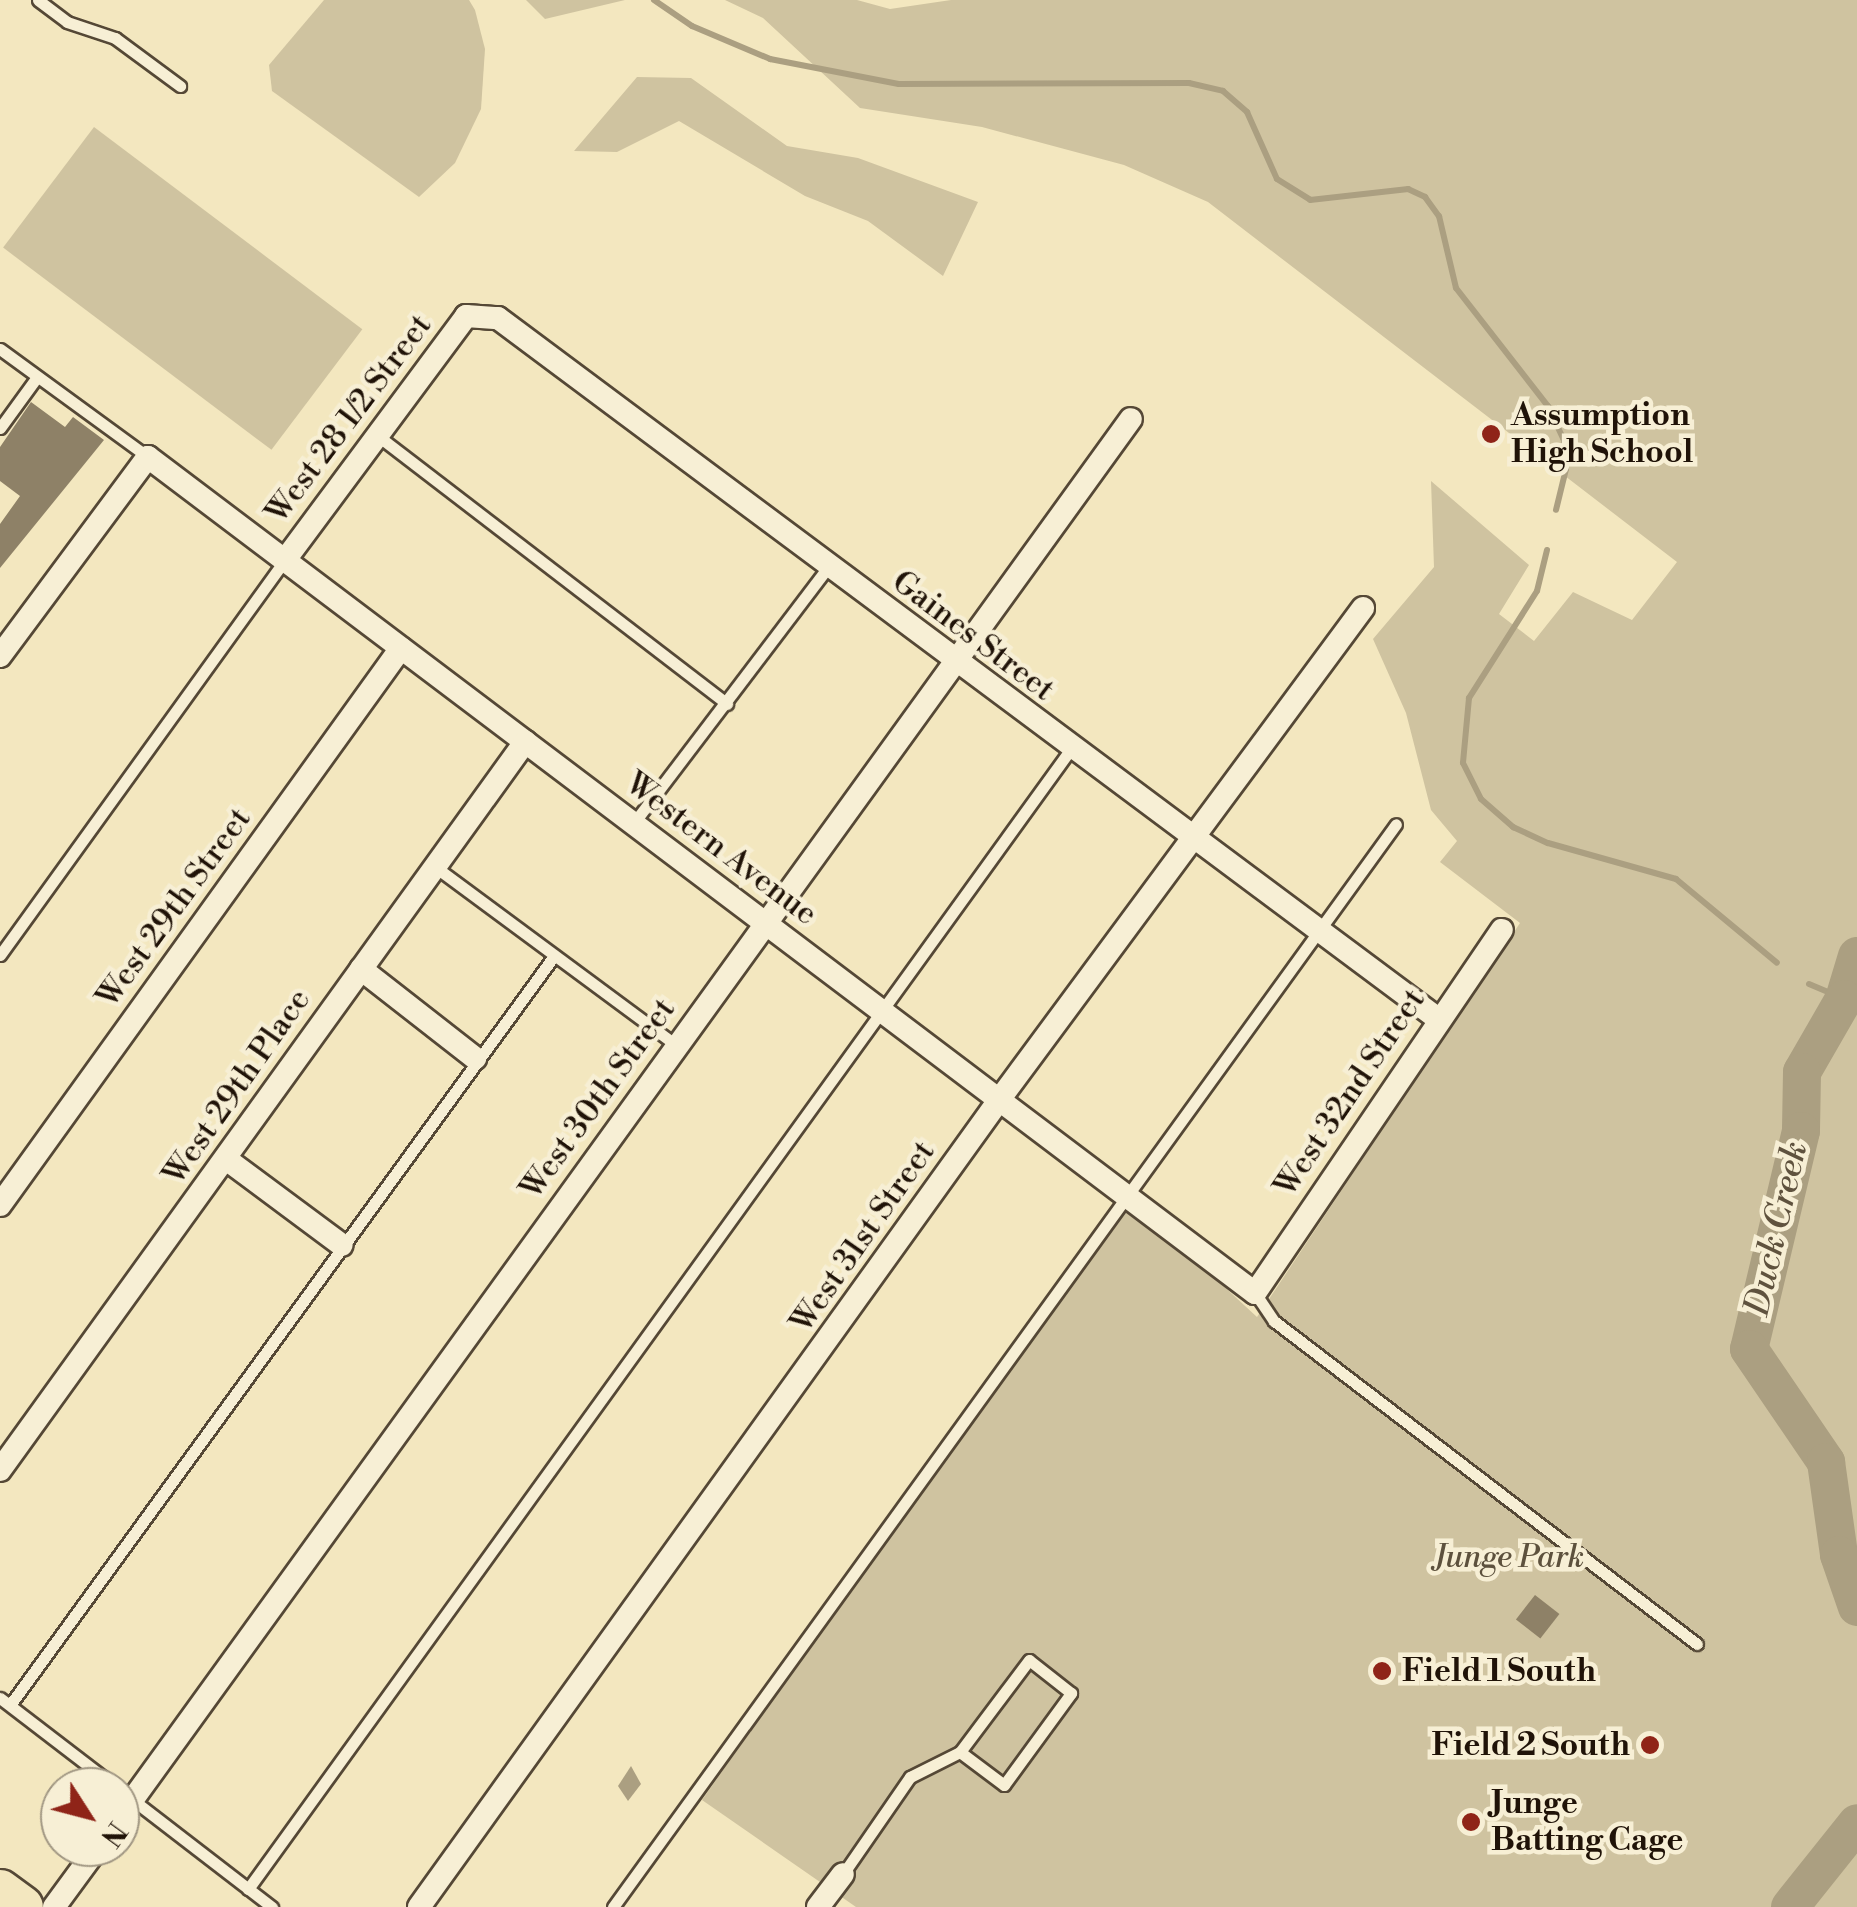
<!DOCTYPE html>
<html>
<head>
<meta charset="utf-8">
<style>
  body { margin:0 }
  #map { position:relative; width:1857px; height:1907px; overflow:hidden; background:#f3e7bf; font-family:"Libre Bodoni",serif }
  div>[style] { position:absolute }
  .green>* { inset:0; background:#cfc3a0; transform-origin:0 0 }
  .water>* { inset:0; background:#ab9f81 }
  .stream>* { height:6px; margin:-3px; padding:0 3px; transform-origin:3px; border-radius:3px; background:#ab9f81 }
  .river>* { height:38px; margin:-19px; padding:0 19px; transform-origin:19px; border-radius:19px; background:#ab9f81 }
  .building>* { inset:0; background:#8e8167; transform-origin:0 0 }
  .roads { filter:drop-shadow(2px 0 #554836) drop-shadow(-2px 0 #554836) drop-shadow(0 2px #554836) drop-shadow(0 -2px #554836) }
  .lane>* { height:11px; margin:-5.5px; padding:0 5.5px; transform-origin:5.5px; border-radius:5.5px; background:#f7efd5 }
  .street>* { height:22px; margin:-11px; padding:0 11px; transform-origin:11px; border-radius:11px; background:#f7efd5 }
  .highway>* { height:42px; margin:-21px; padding:0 21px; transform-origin:21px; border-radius:21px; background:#f3e7bf }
  .dots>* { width:28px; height:28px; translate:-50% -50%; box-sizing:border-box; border:5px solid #f7efd5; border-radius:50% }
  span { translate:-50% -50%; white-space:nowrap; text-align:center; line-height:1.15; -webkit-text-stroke:9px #f7efd5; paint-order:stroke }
  .poi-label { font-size:32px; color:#201308; font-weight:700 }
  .left { translate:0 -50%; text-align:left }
  .right { translate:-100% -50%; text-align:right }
  .street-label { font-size:32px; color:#201308 }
  .park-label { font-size:32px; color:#5d513d; font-style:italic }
  .water-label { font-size:35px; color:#5f523e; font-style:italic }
  .north { position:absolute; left:40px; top:1767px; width:100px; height:100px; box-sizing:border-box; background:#f7efd5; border:2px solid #a19783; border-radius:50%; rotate:126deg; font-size:28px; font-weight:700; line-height:40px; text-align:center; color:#201308 }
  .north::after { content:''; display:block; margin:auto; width:35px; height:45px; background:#8f2418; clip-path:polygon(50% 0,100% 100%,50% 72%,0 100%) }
</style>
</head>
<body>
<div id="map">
  <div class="green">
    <i style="clip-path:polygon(324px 0,469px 0,475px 10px,485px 49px,481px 109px,455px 163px,419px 197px,272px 91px,269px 65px)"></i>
    <i style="clip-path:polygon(526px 0,625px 0,545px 19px)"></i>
    <i style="clip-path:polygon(725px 0,857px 0,890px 9px,951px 0,1857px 0,1857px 1907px,856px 1907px,702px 1800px,1127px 1197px,1257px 1317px,1520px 923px,1440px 862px,1457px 841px,1431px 810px,1406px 713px,1373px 639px,1434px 567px,1431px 481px,1529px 565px,1499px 614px,1534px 641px,1573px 592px,1632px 620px,1677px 562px,1208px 202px,1124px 165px,982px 127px,860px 108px,763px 18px)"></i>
    <i style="clip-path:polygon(637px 77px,691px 78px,787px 146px,858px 158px,978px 202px,943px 276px,868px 221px,805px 196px,679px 121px,617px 152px,574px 151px)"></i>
    <i style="left:94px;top:127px;width:336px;height:151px;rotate:37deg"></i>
  </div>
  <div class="water">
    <i style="clip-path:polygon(631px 1766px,641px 1784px,628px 1801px,618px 1786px)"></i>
  </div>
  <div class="stream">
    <i style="left:654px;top:0;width:46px;rotate:34.4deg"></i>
    <i style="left:692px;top:26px;width:85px;rotate:22.9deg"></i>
    <i style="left:770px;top:59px;width:131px;rotate:11deg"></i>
    <i style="left:899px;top:84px;width:290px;rotate:-0.2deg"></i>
    <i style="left:1189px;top:83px;width:35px;rotate:13deg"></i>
    <i style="left:1223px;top:91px;width:32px;rotate:41deg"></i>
    <i style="left:1247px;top:112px;width:73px;rotate:65.9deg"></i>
    <i style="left:1277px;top:179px;width:39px;rotate:32deg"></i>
    <i style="left:1310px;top:200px;width:99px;rotate:-6.4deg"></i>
    <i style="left:1408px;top:189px;width:19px;rotate:25deg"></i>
    <i style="left:1425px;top:197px;width:24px;rotate:54deg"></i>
    <i style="left:1439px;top:216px;width:74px;rotate:76.7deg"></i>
    <i style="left:1456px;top:288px;width:150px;rotate:52.1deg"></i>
    <i style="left:1548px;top:406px;width:38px;rotate:65deg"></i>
    <i style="left:1564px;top:440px;width:29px;rotate:86deg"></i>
    <i style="left:1566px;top:469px;width:42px;rotate:103.7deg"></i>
    <i style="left:1547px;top:550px;width:42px;rotate:103.7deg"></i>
    <i style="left:1537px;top:591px;width:127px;rotate:122.4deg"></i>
    <i style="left:1469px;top:698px;width:65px;rotate:95.3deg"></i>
    <i style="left:1463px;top:763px;width:40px;rotate:63.4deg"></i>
    <i style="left:1481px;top:799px;width:43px;rotate:41.2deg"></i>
    <i style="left:1513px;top:827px;width:38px;rotate:25deg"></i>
    <i style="left:1548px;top:843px;width:133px;rotate:15.7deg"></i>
    <i style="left:1676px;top:879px;width:131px;rotate:39.7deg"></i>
    <i style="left:1809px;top:984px;width:38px;rotate:23deg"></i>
  </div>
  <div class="river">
    <i style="left:1857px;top:956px;width:45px;rotate:106.8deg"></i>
    <i style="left:1844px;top:999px;width:84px;rotate:119.9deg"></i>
    <i style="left:1802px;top:1072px;width:59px;rotate:91deg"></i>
    <i style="left:1801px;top:1131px;width:224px;rotate:103.4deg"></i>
    <i style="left:1749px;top:1349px;width:137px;rotate:55.7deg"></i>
    <i style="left:1826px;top:1462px;width:94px;rotate:82deg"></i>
    <i style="left:1839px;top:1555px;width:55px;rotate:70.9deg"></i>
    <i style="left:1790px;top:1907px;width:107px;rotate:-51.4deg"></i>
  </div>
  <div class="building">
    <i style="clip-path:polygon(31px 402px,65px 427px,73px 417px,104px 440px,0 568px,0 524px,20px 496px,0 481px,0 447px)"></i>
    <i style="left:1535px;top:1595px;width:31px;height:31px;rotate:38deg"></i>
  </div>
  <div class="roads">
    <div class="lane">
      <i style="left:38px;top:0;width:36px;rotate:37deg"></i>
      <i style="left:67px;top:22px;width:51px;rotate:18.4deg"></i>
      <i style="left:115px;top:38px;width:81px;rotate:36.4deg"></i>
      <i style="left:0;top:349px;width:183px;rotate:36.1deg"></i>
      <i style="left:0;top:428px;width:63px;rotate:-54deg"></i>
      <i style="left:378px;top:436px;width:440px;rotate:37.5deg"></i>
      <i style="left:633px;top:824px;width:323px;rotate:-52.8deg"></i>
      <i style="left:434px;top:866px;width:302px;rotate:36.5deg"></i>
      <i style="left:0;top:955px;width:487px;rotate:-54.2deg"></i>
      <i style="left:1255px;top:1293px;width:34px;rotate:56deg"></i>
      <i style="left:1274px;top:1321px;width:532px;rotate:37.37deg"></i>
      <i style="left:0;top:1698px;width:146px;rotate:37.5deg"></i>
      <i style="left:10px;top:1705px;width:926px;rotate:-54.01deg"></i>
      <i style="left:120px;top:1790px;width:192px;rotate:37.6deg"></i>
      <i style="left:843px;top:1874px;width:118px;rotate:-55.4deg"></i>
      <i style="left:910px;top:1777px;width:56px;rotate:-26.6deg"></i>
      <i style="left:960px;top:1752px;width:55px;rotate:36.9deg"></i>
      <i style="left:1004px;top:1785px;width:114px;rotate:-53.9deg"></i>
      <i style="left:1071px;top:1693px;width:53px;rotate:-141.8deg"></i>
      <i style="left:1029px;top:1660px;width:115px;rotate:126.9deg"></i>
      <i style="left:248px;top:1889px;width:1405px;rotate:-54.18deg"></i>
      <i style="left:613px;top:1907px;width:1336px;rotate:-54.13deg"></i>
    </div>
    <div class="street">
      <i style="left:285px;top:560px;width:304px;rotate:-53.4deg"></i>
      <i style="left:466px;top:316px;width:32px;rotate:4deg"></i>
      <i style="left:498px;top:318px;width:1173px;rotate:36.71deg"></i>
      <i style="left:0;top:656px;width:248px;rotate:-53.4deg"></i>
      <i style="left:148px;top:457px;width:1387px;rotate:37.06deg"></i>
      <i style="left:1255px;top:1293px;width:439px;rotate:-55.8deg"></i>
      <i style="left:361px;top:969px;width:145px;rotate:38deg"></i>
      <i style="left:226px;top:1159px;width:144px;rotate:36.6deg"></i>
      <i style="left:0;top:1205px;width:686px;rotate:-54.25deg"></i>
      <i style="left:0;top:1470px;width:898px;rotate:-54.2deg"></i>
      <i style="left:120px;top:1817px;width:1725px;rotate:-54.13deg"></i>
      <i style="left:54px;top:1907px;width:74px;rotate:-53.7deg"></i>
      <i style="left:419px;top:1907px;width:994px;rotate:-54.29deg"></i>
      <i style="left:999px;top:1100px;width:612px;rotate:-53.5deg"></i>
      <i style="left:818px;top:1907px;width:41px;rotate:-52.9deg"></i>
    </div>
    <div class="highway">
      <i style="left:0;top:1891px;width:27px;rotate:36deg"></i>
    </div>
  </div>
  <div class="dots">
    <i style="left:1491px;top:434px;background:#8f2418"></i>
    <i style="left:1382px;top:1671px;background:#8f2418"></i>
    <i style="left:1650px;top:1745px;background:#8f2418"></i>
    <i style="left:1471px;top:1822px;background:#8f2418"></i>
  </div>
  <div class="poi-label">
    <span class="left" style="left:1511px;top:434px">Assumption<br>High School</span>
    <span class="left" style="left:1402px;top:1671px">Field 1 South</span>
    <span class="right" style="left:1630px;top:1745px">Field 2 South</span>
    <span class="left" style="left:1491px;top:1822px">Junge<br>Batting Cage</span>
  </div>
  <div class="street-label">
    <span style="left:349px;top:419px;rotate:-53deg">West 28 1/2 Street</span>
    <span style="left:973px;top:636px;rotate:37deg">Gaines Street</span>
    <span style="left:721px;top:849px;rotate:37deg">Western Avenue</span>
    <span style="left:174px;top:908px;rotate:-54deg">West 29th Street</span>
    <span style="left:237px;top:1087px;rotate:-55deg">West 29th Place</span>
    <span style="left:1350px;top:1093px;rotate:-56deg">West 32nd Street</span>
    <span style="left:598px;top:1099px;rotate:-54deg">West 30th Street</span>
    <span style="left:863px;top:1237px;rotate:-55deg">West 31st Street</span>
  </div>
  <div class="park-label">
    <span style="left:1509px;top:1557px">Junge Park</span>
  </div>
  <div class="water-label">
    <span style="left:1777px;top:1229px;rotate:-77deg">Duck Creek</span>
  </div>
  <div class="north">N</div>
</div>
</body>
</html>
